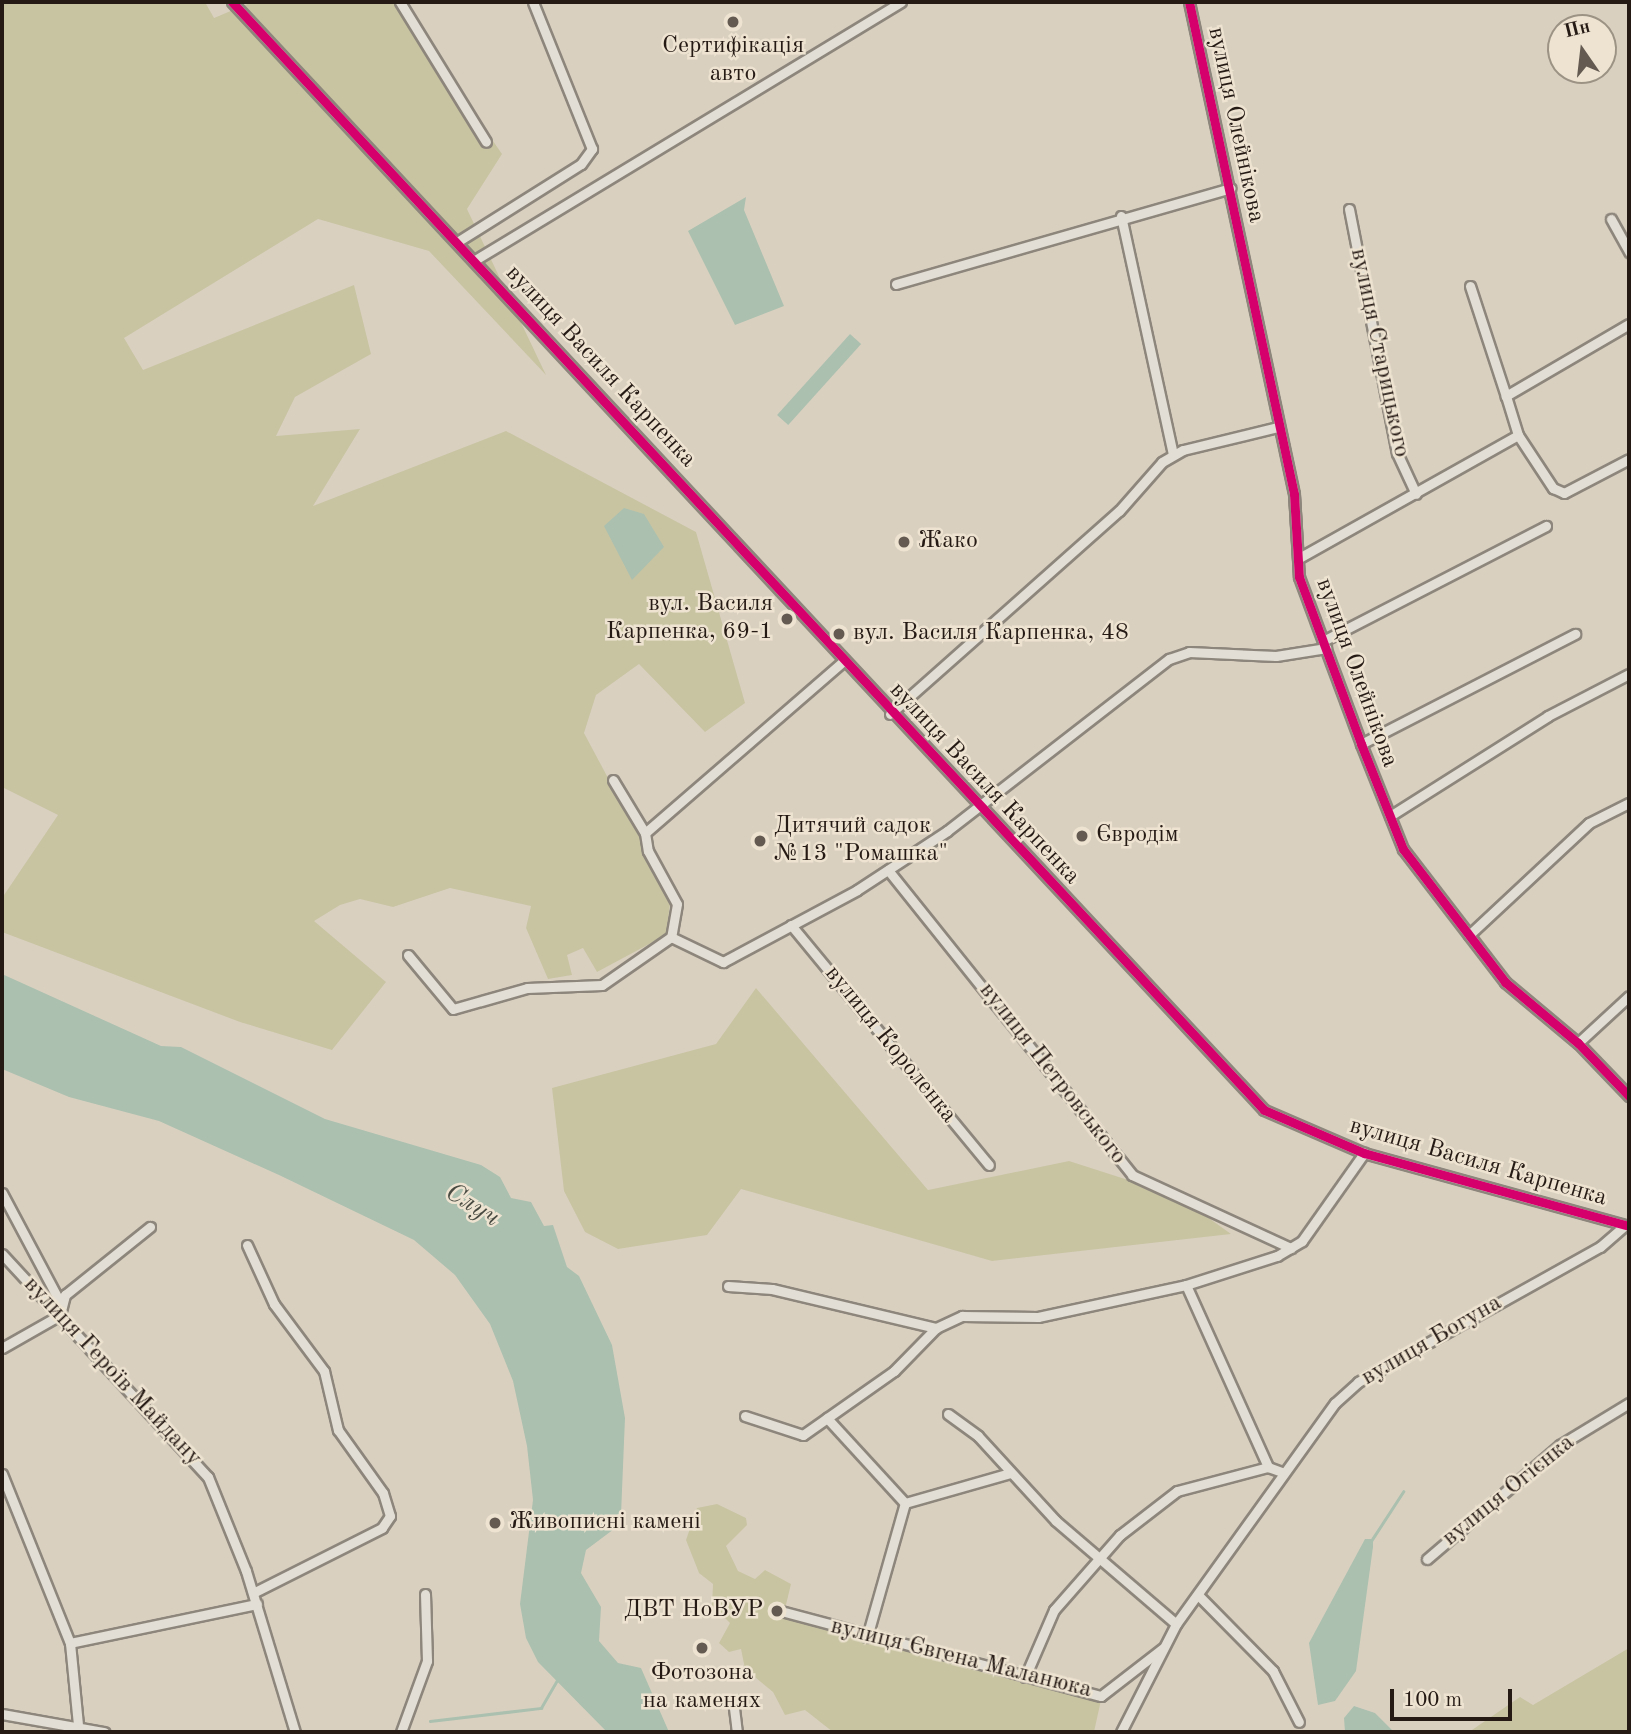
<!DOCTYPE html>
<html>
<head>
<meta charset="utf-8">
<style>
  body { margin:0 }
  #map { position:relative; width:1631px; height:1734px; overflow:hidden; background:#dad0c0; font-family:"Old Standard TT",serif }
  div>[style] { position:absolute }
  .green>* { inset:0; background:#c8c4a2 }
  .water>* { inset:0; background:#abc0af; transform-origin:0 0 }
  .stream>* { height:2.5px; margin:-1.25px; padding:0 1.25px; transform-origin:1.25px; border-radius:1.25px; background:#abc0af }
  .roads { filter:drop-shadow(2px 0 #8d867c) drop-shadow(-2px 0 #8d867c) drop-shadow(0 2px #8d867c) drop-shadow(0 -2px #8d867c) }
  .minor>* { height:9px; margin:-4.5px; padding:0 4.5px; transform-origin:4.5px; border-radius:4.5px; background:#e2ded5 }
  .cycleway>* { height:9px; margin:-4.5px; padding:0 4.5px; transform-origin:4.5px; border-radius:4.5px; background:#d6006c }
  .dots>* { width:19px; height:19px; translate:-50% -50%; box-sizing:border-box; border:4px solid #ede3d0; border-radius:50% }
  span { translate:-50% -50%; white-space:nowrap; text-align:center; line-height:1.15; -webkit-text-stroke:5px #ede3d0; paint-order:stroke }
  .poi-label { font-size:24px; color:#261a15 }
  .left { translate:0 -50%; text-align:left }
  .right { translate:-100% -50%; text-align:right }
  .street-label { font-size:24px; color:#261a15 }
  .water-label { font-size:26px; color:#484a41; font-style:italic }
  .frame { position:absolute; inset:0; border:4px solid #261a15; pointer-events:none }
  .north { position:absolute; left:1547px; top:14px; width:70px; height:70px; box-sizing:border-box; background:#ede3d0; border:2px solid #9d9385; border-radius:50%; rotate:346deg; font-size:19px; font-weight:700; line-height:28px; text-align:center; color:#261a15 }
  .north::after { content:''; display:block; margin:auto; width:24px; height:32px; background:#655a51; clip-path:polygon(50% 0,100% 100%,50% 72%,0 100%) }
  .scale { position:absolute; left:1390px; top:1689px; width:122px; height:32px; box-sizing:border-box; border:4px solid #261a15; border-top:0; padding-left:9px; font-size:21px; line-height:24px; white-space:nowrap; color:#261a15; -webkit-text-stroke:5px #ede3d0; paint-order:stroke }
</style>
</head>
<body>
<div id="map">
  <div class="green">
    <i style="clip-path:polygon(2px 2px,205px 2px,214px 18px,252px 2px,397px 2px,502px 154px,467px 209px,546px 375px,429px 251px,318px 219px,124px 338px,143px 370px,354px 285px,371px 354px,295px 397px,276px 436px,360px 429px,313px 506px,506px 431px,696px 532px,745px 703px,705px 732px,639px 664px,596px 695px,584px 733px,671px 896px,666px 935px,597px 972px,583px 948px,567px 955px,572px 975px,548px 979px,526px 928px,531px 906px,450px 888px,393px 907px,360px 899px,340px 905px,314px 921px,386px 982px,332px 1050px,240px 1022px,2px 932px,2px 898px,58px 815px,2px 787px)"></i>
    <i style="clip-path:polygon(756px 988px,928px 1190px,1069px 1161px,1178px 1196px,1231px 1234px,992px 1261px,741px 1189px,707px 1235px,618px 1249px,585px 1232px,564px 1191px,552px 1088px,716px 1044px)"></i>
    <i style="clip-path:polygon(717px 1504px,746px 1518px,747px 1525px,726px 1546px,738px 1571px,755px 1579px,765px 1570px,791px 1584px,783px 1617px,1101px 1700px,1094px 1732px,833px 1732px,805px 1710px,785px 1715px,773px 1692px,745px 1669px,741px 1649px,729px 1652px,719px 1643px,730px 1623px,712px 1605px,713px 1584px,699px 1573px,686px 1540px,697px 1508px)"></i>
    <i style="clip-path:polygon(1629px 1648px,1629px 1732px,1469px 1732px,1520px 1697px,1533px 1705px)"></i>
  </div>
  <div class="water">
    <i style="clip-path:polygon(746px 197px,744px 210px,784px 306px,735px 325px,688px 231px)"></i>
    <i style="left:850px;top:334px;width:15px;height:109px;rotate:42deg"></i>
    <i style="clip-path:polygon(624px 508px,644px 514px,664px 547px,632px 580px,604px 526px)"></i>
    <i style="clip-path:polygon(2px 974px,161px 1046px,181px 1047px,325px 1119px,481px 1165px,500px 1177px,511px 1198px,531px 1202px,544px 1226px,553px 1225px,567px 1267px,579px 1276px,612px 1345px,625px 1418px,621px 1515px,614px 1529px,586px 1550px,581px 1573px,601px 1607px,599px 1641px,618px 1663px,641px 1668px,669px 1732px,607px 1732px,538px 1662px,526px 1638px,520px 1604px,533px 1500px,527px 1446px,513px 1381px,490px 1324px,455px 1275px,414px 1240px,279px 1175px,159px 1121px,69px 1097px,2px 1069px)"></i>
    <i style="clip-path:polygon(1365px 1539px,1373px 1539px,1373px 1547px,1356px 1671px,1335px 1701px,1318px 1705px,1309px 1643px)"></i>
    <i style="clip-path:polygon(1354px 1706px,1375px 1713px,1394px 1732px,1345px 1732px,1344px 1718px)"></i>
  </div>
  <div class="stream">
    <i style="left:1371px;top:1541px;width:59px;rotate:-56.9deg"></i>
    <i style="left:430px;top:1721px;width:112px;rotate:-6.7deg"></i>
    <i style="left:541px;top:1708px;width:32px;rotate:-60deg"></i>
  </div>
  <div class="roads">
    <div class="minor">
      <i style="left:232px;top:2px;width:1514px;rotate:47.03deg"></i>
      <i style="left:1264px;top:1110px;width:109px;rotate:23.3deg"></i>
      <i style="left:1364px;top:1153px;width:275px;rotate:15.4deg"></i>
      <i style="left:400px;top:2px;width:164px;rotate:58.4deg"></i>
      <i style="left:1189px;top:2px;width:503px;rotate:77.95deg"></i>
      <i style="left:1294px;top:494px;width:83px;rotate:86.6deg"></i>
      <i style="left:1299px;top:577px;width:178px;rotate:69.6deg"></i>
      <i style="left:1361px;top:744px;width:113px;rotate:68.2deg"></i>
      <i style="left:1403px;top:849px;width:168px;rotate:52.5deg"></i>
      <i style="left:1505px;top:982px;width:95px;rotate:39.9deg"></i>
      <i style="left:1578px;top:1043px;width:74px;rotate:46.1deg"></i>
      <i style="left:1349px;top:209px;width:249px;rotate:78.9deg"></i>
      <i style="left:1397px;top:453px;width:45px;rotate:65.1deg"></i>
      <i style="left:1121px;top:216px;width:244px;rotate:77.7deg"></i>
      <i style="left:1611px;top:219px;width:38px;rotate:61deg"></i>
      <i style="left:457px;top:242px;width:146px;rotate:-32.2deg"></i>
      <i style="left:581px;top:164px;width:19px;rotate:-54deg"></i>
      <i style="left:592px;top:149px;width:158px;rotate:-111.9deg"></i>
      <i style="left:475px;top:260px;width:498px;rotate:-31.2deg"></i>
      <i style="left:896px;top:284px;width:348px;rotate:-16deg"></i>
      <i style="left:1470px;top:286px;width:116px;rotate:71.9deg"></i>
      <i style="left:1629px;top:324px;width:143px;rotate:149.7deg"></i>
      <i style="left:1506px;top:396px;width:41px;rotate:72.9deg"></i>
      <i style="left:1518px;top:435px;width:64px;rotate:56.6deg"></i>
      <i style="left:1553px;top:488px;width:12px;rotate:24deg"></i>
      <i style="left:1564px;top:493px;width:73px;rotate:-27.6deg"></i>
      <i style="left:1299px;top:558px;width:251px;rotate:-29.3deg"></i>
      <i style="left:1323px;top:641px;width:251px;rotate:-27.3deg"></i>
      <i style="left:890px;top:714px;width:306px;rotate:-41.6deg"></i>
      <i style="left:1119px;top:511px;width:65px;rotate:-48.7deg"></i>
      <i style="left:1162px;top:462px;width:24px;rotate:-30deg"></i>
      <i style="left:1183px;top:450px;width:98px;rotate:-13.6deg"></i>
      <i style="left:1361px;top:744px;width:241px;rotate:-27.2deg"></i>
      <i style="left:613px;top:780px;width:62px;rotate:58.9deg"></i>
      <i style="left:645px;top:833px;width:264px;rotate:-40.9deg"></i>
      <i style="left:1390px;top:816px;width:187px;rotate:-32.3deg"></i>
      <i style="left:1548px;top:716px;width:91px;rotate:-27.4deg"></i>
      <i style="left:645px;top:833px;width:18px;rotate:81deg"></i>
      <i style="left:648px;top:851px;width:60px;rotate:61.3deg"></i>
      <i style="left:677px;top:904px;width:34px;rotate:100deg"></i>
      <i style="left:888px;top:870px;width:391px;rotate:51.3deg"></i>
      <i style="left:1132px;top:1175px;width:175px;rotate:24.7deg"></i>
      <i style="left:791px;top:925px;width:311px;rotate:50.5deg"></i>
      <i style="left:1469px;top:935px;width:164px;rotate:-43deg"></i>
      <i style="left:1589px;top:823px;width:45px;rotate:-26.6deg"></i>
      <i style="left:408px;top:955px;width:70px;rotate:50.2deg"></i>
      <i style="left:453px;top:1009px;width:77px;rotate:-15.8deg"></i>
      <i style="left:527px;top:988px;width:75px;rotate:-2.3deg"></i>
      <i style="left:602px;top:985px;width:84px;rotate:-34.8deg"></i>
      <i style="left:671px;top:937px;width:58px;rotate:25.7deg"></i>
      <i style="left:723px;top:962px;width:152px;rotate:-28.2deg"></i>
      <i style="left:857px;top:890px;width:108px;rotate:-33.2deg"></i>
      <i style="left:947px;top:831px;width:281px;rotate:-37.8deg"></i>
      <i style="left:1169px;top:659px;width:21px;rotate:-19deg"></i>
      <i style="left:1189px;top:652px;width:87px;rotate:2.6deg"></i>
      <i style="left:1276px;top:656px;width:51px;rotate:-9.1deg"></i>
      <i style="left:1578px;top:1043px;width:69px;rotate:-42.7deg"></i>
      <i style="left:2px;top:1193px;width:126px;rotate:62deg"></i>
      <i style="left:247px;top:1245px;width:65px;rotate:65.4deg"></i>
      <i style="left:274px;top:1304px;width:84px;rotate:53.3deg"></i>
      <i style="left:324px;top:1371px;width:61px;rotate:76.7deg"></i>
      <i style="left:338px;top:1430px;width:77px;rotate:54.5deg"></i>
      <i style="left:383px;top:1493px;width:24px;rotate:73deg"></i>
      <i style="left:390px;top:1516px;width:14px;rotate:124deg"></i>
      <i style="left:382px;top:1528px;width:144px;rotate:153.3deg"></i>
      <i style="left:2px;top:1254px;width:304px;rotate:47.3deg"></i>
      <i style="left:208px;top:1477px;width:101px;rotate:68deg"></i>
      <i style="left:246px;top:1571px;width:168px;rotate:73.1deg"></i>
      <i style="left:1186px;top:1285px;width:200px;rotate:65.7deg"></i>
      <i style="left:1268px;top:1467px;width:15px;rotate:20deg"></i>
      <i style="left:728px;top:1286px;width:44px;rotate:3.9deg"></i>
      <i style="left:772px;top:1289px;width:169px;rotate:13.4deg"></i>
      <i style="left:2px;top:1348px;width:67px;rotate:-29.6deg"></i>
      <i style="left:60px;top:1315px;width:21px;rotate:-76deg"></i>
      <i style="left:65px;top:1295px;width:109px;rotate:-38.7deg"></i>
      <i style="left:948px;top:1414px;width:37px;rotate:36deg"></i>
      <i style="left:978px;top:1436px;width:115px;rotate:47.5deg"></i>
      <i style="left:1056px;top:1521px;width:158px;rotate:40.6deg"></i>
      <i style="left:745px;top:1416px;width:61px;rotate:18.1deg"></i>
      <i style="left:803px;top:1435px;width:111px;rotate:-35.1deg"></i>
      <i style="left:894px;top:1371px;width:60px;rotate:-45.7deg"></i>
      <i style="left:936px;top:1328px;width:29px;rotate:-25deg"></i>
      <i style="left:962px;top:1316px;width:76px;rotate:0.8deg"></i>
      <i style="left:1038px;top:1317px;width:151px;rotate:-12.2deg"></i>
      <i style="left:1186px;top:1285px;width:96px;rotate:-17.7deg"></i>
      <i style="left:1277px;top:1256px;width:29px;rotate:-31deg"></i>
      <i style="left:1302px;top:1241px;width:108px;rotate:-54.8deg"></i>
      <i style="left:827px;top:1418px;width:115px;rotate:47.5deg"></i>
      <i style="left:2px;top:1474px;width:182px;rotate:68.1deg"></i>
      <i style="left:70px;top:1643px;width:81px;rotate:84.4deg"></i>
      <i style="left:1427px;top:1559px;width:175px;rotate:-40.6deg"></i>
      <i style="left:1560px;top:1445px;width:81px;rotate:-31.3deg"></i>
      <i style="left:1198px;top:1595px;width:107px;rotate:45.4deg"></i>
      <i style="left:1273px;top:1671px;width:57px;rotate:63deg"></i>
      <i style="left:781px;top:1611px;width:331px;rotate:14.9deg"></i>
      <i style="left:1101px;top:1696px;width:78px;rotate:-37.7deg"></i>
      <i style="left:867px;top:1637px;width:139px;rotate:-74.2deg"></i>
      <i style="left:905px;top:1503px;width:109px;rotate:-15.9deg"></i>
      <i style="left:70px;top:1643px;width:191px;rotate:-11.8deg"></i>
      <i style="left:1025px;top:1677px;width:73px;rotate:-66.6deg"></i>
      <i style="left:1054px;top:1610px;width:100px;rotate:-48.7deg"></i>
      <i style="left:1120px;top:1535px;width:72px;rotate:-37.7deg"></i>
      <i style="left:1177px;top:1491px;width:94px;rotate:-14.8deg"></i>
      <i style="left:733px;top:1700px;width:32px;rotate:83deg"></i>
      <i style="left:2px;top:1714px;width:104px;rotate:10deg"></i>
      <i style="left:401px;top:1732px;width:76px;rotate:-69.9deg"></i>
      <i style="left:427px;top:1661px;width:67px;rotate:-91.7deg"></i>
      <i style="left:1121px;top:1732px;width:121px;rotate:-63deg"></i>
      <i style="left:1176px;top:1624px;width:272px;rotate:-54.3deg"></i>
      <i style="left:1335px;top:1403px;width:31px;rotate:-42deg"></i>
      <i style="left:1358px;top:1382px;width:277px;rotate:-29.2deg"></i>
      <i style="left:1600px;top:1247px;width:33px;rotate:-41deg"></i>
    </div>
  </div>
  <div class="cycleway">
    <i style="left:232px;top:2px;width:1514px;rotate:47.03deg"></i>
    <i style="left:1264px;top:1110px;width:109px;rotate:23.3deg"></i>
    <i style="left:1364px;top:1153px;width:275px;rotate:15.4deg"></i>
    <i style="left:1189px;top:2px;width:503px;rotate:77.95deg"></i>
    <i style="left:1294px;top:494px;width:83px;rotate:86.6deg"></i>
    <i style="left:1299px;top:577px;width:178px;rotate:69.6deg"></i>
    <i style="left:1361px;top:744px;width:113px;rotate:68.2deg"></i>
    <i style="left:1403px;top:849px;width:168px;rotate:52.5deg"></i>
    <i style="left:1505px;top:982px;width:95px;rotate:39.9deg"></i>
    <i style="left:1578px;top:1043px;width:74px;rotate:46.1deg"></i>
  </div>
  <div class="dots">
    <i style="left:733px;top:22px;background:#655a51"></i>
    <i style="left:904px;top:542px;background:#655a51"></i>
    <i style="left:787px;top:619px;background:#655a51"></i>
    <i style="left:839px;top:634px;background:#655a51"></i>
    <i style="left:1082px;top:836px;background:#655a51"></i>
    <i style="left:760px;top:841px;background:#655a51"></i>
    <i style="left:495px;top:1523px;background:#655a51"></i>
    <i style="left:777px;top:1611px;background:#655a51"></i>
    <i style="left:702px;top:1648px;background:#655a51"></i>
  </div>
  <div class="poi-label">
    <span style="left:733px;top:61px">Сертифікація<br>авто</span>
    <span class="left" style="left:918px;top:542px">Жако</span>
    <span class="right" style="left:773px;top:619px">вул. Василя<br>Карпенка, 69-1</span>
    <span class="left" style="left:853px;top:634px">вул. Василя Карпенка, 48</span>
    <span class="left" style="left:774px;top:841px">Дитячий садок<br>№13 "Ромашка"</span>
    <span class="left" style="left:1096px;top:836px">Євродім</span>
    <span class="left" style="left:509px;top:1523px">Живописні камені</span>
    <span class="right" style="left:763px;top:1611px">ДВТ НоВУР</span>
    <span style="left:702px;top:1688px">Фотозона<br>на каменях</span>
  </div>
  <div class="street-label">
    <span style="left:1235px;top:125px;rotate:78deg">вулиця Олейнікова</span>
    <span style="left:1379px;top:353px;rotate:78deg">вулиця Старицького</span>
    <span style="left:600px;top:367px;rotate:47deg">вулиця Василя Карпенка</span>
    <span style="left:1356px;top:673px;rotate:70deg">вулиця Олейнікова</span>
    <span style="left:984px;top:784px;rotate:47deg">вулиця Василя Карпенка</span>
    <span style="left:890px;top:1045px;rotate:51deg">вулиця Короленка</span>
    <span style="left:1052px;top:1074px;rotate:52deg">вулиця Петровського</span>
    <span style="left:1478px;top:1163px;rotate:16deg">вулиця Василя Карпенка</span>
    <span style="left:1432px;top:1341px;rotate:-30deg">вулиця Богуна</span>
    <span style="left:112px;top:1372px;rotate:47deg">вулиця Героїв Майдану</span>
    <span style="left:1509px;top:1491px;rotate:-39deg">вулиця Огієнка</span>
    <span style="left:961px;top:1659px;rotate:14deg">вулиця Євгена Маланюка</span>
  </div>
  <div class="water-label">
    <span style="left:472px;top:1206px;rotate:32deg">Случ</span>
  </div>
  <div class="frame"></div>
  <div class="north">Пн</div>
  <div class="scale">100 m</div>
</div>
</body>
</html>
